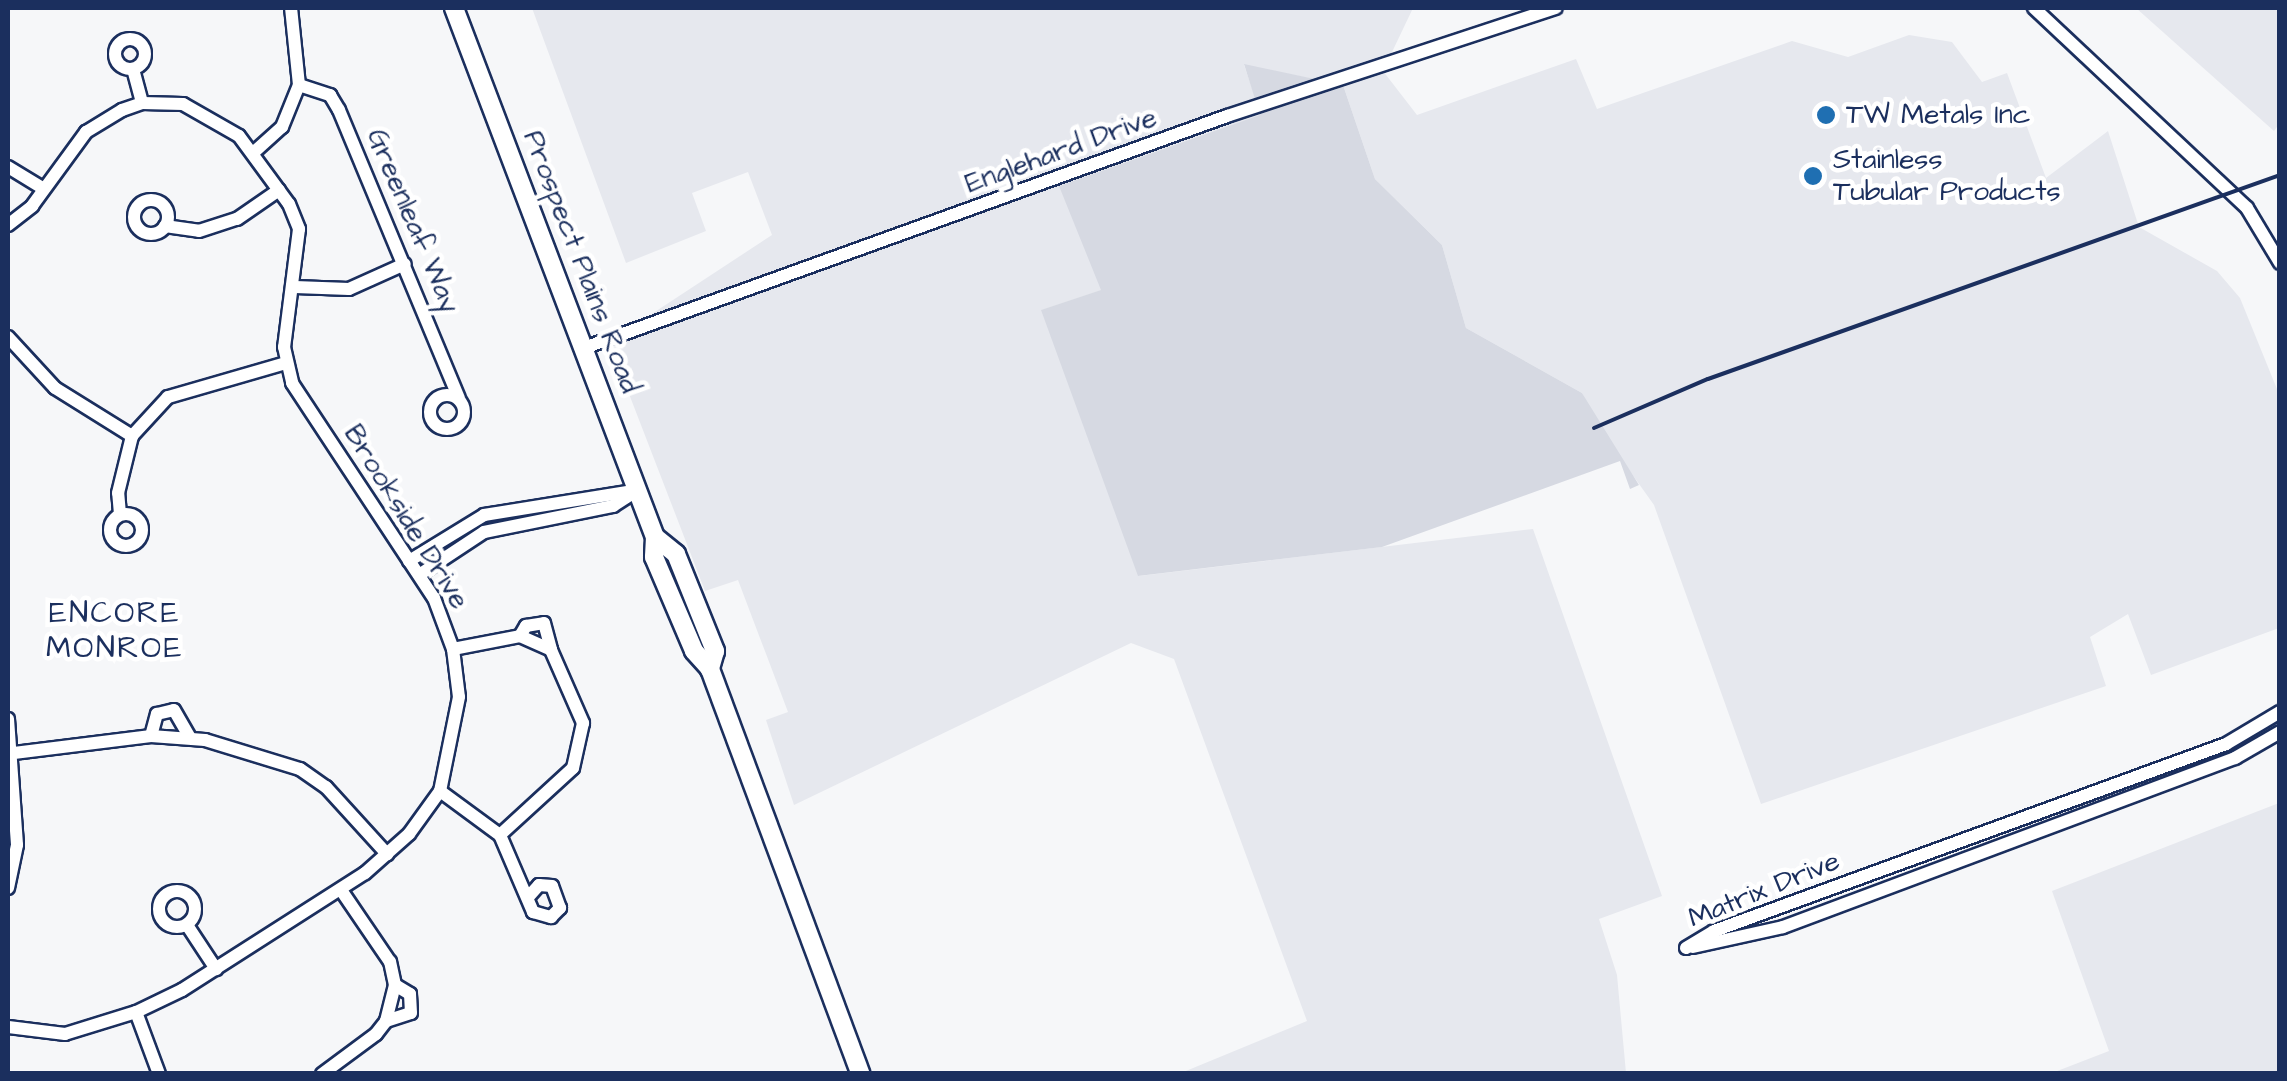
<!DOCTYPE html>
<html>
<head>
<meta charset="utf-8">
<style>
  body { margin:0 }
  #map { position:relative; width:2287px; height:1081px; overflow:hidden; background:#f6f7f9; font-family:"Architects Daughter",sans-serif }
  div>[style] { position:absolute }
  .built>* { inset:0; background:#e6e8ee }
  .green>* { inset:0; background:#d6d9e2 }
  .roads { filter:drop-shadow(2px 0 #1b2f5e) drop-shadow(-2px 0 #1b2f5e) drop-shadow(0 2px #1b2f5e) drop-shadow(0 -2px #1b2f5e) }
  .street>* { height:12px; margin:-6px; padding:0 6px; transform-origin:6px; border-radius:6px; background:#fff }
  .street>.ring { margin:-6px; padding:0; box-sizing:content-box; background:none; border:12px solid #fff; border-radius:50% }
  .secondary>* { height:18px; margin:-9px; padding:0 9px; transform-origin:9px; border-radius:9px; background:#fff }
  .rail>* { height:4px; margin:-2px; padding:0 2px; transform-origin:2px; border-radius:2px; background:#1b2f5e }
  .dots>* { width:28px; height:28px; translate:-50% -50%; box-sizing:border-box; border:5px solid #fff; border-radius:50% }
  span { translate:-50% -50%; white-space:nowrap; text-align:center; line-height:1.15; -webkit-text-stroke:9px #fff; paint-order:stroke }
  .poi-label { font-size:28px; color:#1b2f5e }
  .left { translate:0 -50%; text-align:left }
  .street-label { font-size:28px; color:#1b2f5e }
  .neighbourhood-label { font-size:30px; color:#1b2f5e; letter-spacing:2.5px }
  .frame { position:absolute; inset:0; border:10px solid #1b2f5e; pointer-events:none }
</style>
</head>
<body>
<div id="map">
  <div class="built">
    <i style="clip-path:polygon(532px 8px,1413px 8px,1383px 71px,1417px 115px,1576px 59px,1597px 109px,1792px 41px,1848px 57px,1909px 35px,1952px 42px,1982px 82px,2007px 73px,2046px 178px,2108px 131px,2139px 227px,2217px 271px,2240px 298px,2279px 394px,2279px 628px,2151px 675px,2128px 614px,2090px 637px,2106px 686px,1761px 804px,1654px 505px,1597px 425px,1582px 393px,1466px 328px,1442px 245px,1375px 179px,1343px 85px,1244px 65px,1261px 114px,1102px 290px,1042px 310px,1139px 576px,1533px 529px,1662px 896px,1599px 919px,1617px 975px,1626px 1073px,1181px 1073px,1307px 1021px,1174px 659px,1131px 643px,794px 805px,766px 720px,788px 712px,738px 580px,705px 591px,609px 342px,772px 235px,748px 172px,692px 193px,706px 231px,626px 263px)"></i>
    <i style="clip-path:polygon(2136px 8px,2279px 8px,2279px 124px,2274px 131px)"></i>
    <i style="clip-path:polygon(2279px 803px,2279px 1073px,2052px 1073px,2109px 1051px,2052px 891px)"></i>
  </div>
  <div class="green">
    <i style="clip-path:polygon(1244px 64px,1343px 85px,1375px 179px,1442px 245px,1466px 328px,1582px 393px,1639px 485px,1630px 489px,1620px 461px,1382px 547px,1138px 576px,1041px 310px,1101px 290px,1059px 186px,1260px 115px)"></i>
  </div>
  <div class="roads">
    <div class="street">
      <i style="left:2034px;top:8px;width:292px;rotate:43.2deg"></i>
      <i style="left:2247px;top:208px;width:64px;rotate:59deg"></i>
      <i class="ring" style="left:115px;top:39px;width:18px;height:18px"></i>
      <i style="left:133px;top:69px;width:35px;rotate:75deg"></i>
      <i style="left:299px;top:85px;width:33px;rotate:18deg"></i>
      <i style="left:330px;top:95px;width:17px;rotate:59deg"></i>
      <i style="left:339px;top:110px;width:312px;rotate:67.4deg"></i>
      <i style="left:253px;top:153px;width:39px;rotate:-42deg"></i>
      <i style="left:282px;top:127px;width:45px;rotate:-68deg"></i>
      <i style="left:299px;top:85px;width:77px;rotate:-95.9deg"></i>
      <i style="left:8px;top:167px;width:42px;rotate:31.4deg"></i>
      <i class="ring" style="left:134px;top:200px;width:22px;height:22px"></i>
      <i style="left:8px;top:225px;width:31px;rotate:-38deg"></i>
      <i style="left:32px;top:206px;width:92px;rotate:-53.9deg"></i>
      <i style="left:86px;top:132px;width:42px;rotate:-31.4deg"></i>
      <i style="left:122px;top:110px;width:21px;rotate:-19deg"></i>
      <i style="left:142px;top:103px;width:41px;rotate:1.4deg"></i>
      <i style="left:183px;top:104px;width:64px;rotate:29.7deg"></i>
      <i style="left:239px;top:136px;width:84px;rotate:53.7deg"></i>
      <i style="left:289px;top:204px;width:27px;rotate:68deg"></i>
      <i style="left:299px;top:229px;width:119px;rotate:97.2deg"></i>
      <i style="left:284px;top:347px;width:37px;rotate:77deg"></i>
      <i style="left:292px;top:383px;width:258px;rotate:56.6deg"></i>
      <i style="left:434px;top:598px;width:54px;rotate:69.6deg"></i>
      <i style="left:453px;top:649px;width:48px;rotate:82.9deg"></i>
      <i style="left:459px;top:697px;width:96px;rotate:101.4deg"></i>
      <i style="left:440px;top:791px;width:53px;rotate:125.8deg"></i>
      <i style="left:409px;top:834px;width:59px;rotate:138.4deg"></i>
      <i style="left:365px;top:873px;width:217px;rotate:147.4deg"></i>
      <i style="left:182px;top:990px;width:51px;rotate:154.4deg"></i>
      <i style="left:136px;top:1012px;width:74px;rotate:162.8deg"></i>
      <i style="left:65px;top:1034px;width:57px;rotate:-173deg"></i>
      <i style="left:165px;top:226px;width:34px;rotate:8deg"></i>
      <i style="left:199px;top:231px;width:40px;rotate:-18deg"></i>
      <i style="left:237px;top:219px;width:51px;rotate:-34.6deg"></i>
      <i style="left:295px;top:287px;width:54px;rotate:2.1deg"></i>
      <i style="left:349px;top:289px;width:61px;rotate:-24.1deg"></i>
      <i style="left:8px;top:337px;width:69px;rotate:47.3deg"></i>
      <i style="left:55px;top:388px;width:91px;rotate:31.9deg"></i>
      <i style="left:584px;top:348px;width:684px;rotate:-19.84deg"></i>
      <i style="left:1227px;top:116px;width:346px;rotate:-18.2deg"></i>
      <i class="ring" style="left:430px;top:395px;width:22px;height:22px"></i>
      <i class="ring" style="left:110px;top:514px;width:20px;height:20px"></i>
      <i style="left:120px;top:514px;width:21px;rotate:-95deg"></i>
      <i style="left:118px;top:493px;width:59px;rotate:-76.2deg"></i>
      <i style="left:132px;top:436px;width:53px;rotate:-47.3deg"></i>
      <i style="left:168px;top:397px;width:123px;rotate:-16.1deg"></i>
      <i style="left:409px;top:561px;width:88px;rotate:-31.5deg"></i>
      <i style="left:484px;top:515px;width:156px;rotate:-9.2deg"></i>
      <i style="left:419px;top:575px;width:78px;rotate:-33.5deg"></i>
      <i style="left:484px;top:532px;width:132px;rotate:-11.4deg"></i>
      <i style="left:613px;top:506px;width:30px;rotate:-33deg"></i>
      <i style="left:520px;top:636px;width:12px;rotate:-59deg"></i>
      <i style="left:526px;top:626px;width:18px;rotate:-9deg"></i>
      <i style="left:544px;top:623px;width:28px;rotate:75deg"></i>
      <i style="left:453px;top:649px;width:68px;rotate:-11deg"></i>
      <i style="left:520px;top:636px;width:34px;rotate:24deg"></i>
      <i style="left:551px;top:650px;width:80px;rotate:66.3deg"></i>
      <i style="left:583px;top:723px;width:46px;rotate:102.5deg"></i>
      <i style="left:573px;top:768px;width:99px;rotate:137.5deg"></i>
      <i style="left:8px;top:719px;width:126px;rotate:85.9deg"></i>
      <i style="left:17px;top:845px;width:44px;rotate:101.8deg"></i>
      <i style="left:151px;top:736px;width:23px;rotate:-75deg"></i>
      <i style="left:157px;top:714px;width:17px;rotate:-13deg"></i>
      <i style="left:174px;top:710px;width:30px;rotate:60deg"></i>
      <i style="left:14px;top:753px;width:138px;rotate:-7.1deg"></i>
      <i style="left:151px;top:736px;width:54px;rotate:4.2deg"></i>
      <i style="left:205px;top:740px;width:99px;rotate:17deg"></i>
      <i style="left:300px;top:769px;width:32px;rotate:35deg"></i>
      <i style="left:326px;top:787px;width:91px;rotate:47.7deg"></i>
      <i style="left:440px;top:791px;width:74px;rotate:36.3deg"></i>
      <i style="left:500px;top:835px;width:84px;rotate:66.8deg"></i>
      <i style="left:533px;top:912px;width:19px;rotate:16deg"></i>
      <i style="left:551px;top:917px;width:13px;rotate:-45deg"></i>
      <i style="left:560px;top:908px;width:23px;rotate:-110deg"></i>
      <i style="left:552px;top:886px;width:13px;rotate:-176deg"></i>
      <i style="left:539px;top:885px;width:15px;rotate:132deg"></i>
      <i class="ring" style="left:159px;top:891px;width:24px;height:24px"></i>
      <i style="left:187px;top:925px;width:53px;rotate:56.6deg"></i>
      <i style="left:1693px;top:947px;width:92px;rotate:-12.5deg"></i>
      <i style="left:1783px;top:927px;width:483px;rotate:-20.5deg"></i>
      <i style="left:2235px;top:758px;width:52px;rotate:-30deg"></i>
      <i style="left:1686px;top:948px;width:33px;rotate:-31deg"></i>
      <i style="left:1714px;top:931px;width:545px;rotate:-20.06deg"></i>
      <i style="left:2226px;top:744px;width:63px;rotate:-30.7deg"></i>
      <i style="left:136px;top:1012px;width:66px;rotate:69.6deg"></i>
      <i style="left:386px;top:1021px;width:26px;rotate:-18deg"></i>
      <i style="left:411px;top:1013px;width:19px;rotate:-93deg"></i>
      <i style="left:410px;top:994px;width:17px;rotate:-149deg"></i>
      <i style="left:322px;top:1074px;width:67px;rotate:-36.5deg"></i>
      <i style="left:376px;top:1034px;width:16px;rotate:-52deg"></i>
      <i style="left:386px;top:1021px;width:37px;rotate:-76deg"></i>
      <i style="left:395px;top:985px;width:24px;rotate:-102deg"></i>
      <i style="left:390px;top:962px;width:87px;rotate:-124.2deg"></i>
    </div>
    <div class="secondary">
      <i style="left:454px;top:8px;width:566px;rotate:69.2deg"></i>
      <i style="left:655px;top:537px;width:20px;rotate:93deg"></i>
      <i style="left:654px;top:557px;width:102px;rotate:66.9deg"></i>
      <i style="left:694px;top:651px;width:24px;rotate:48deg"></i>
      <i style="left:710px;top:669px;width:432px;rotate:69.6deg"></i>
      <i style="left:655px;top:537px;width:27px;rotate:39deg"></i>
      <i style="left:676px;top:554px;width:105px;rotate:68.1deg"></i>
      <i style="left:715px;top:651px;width:19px;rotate:106deg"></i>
    </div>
  </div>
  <div class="rail">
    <i style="left:1594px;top:428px;width:124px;rotate:-23.3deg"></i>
    <i style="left:1708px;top:379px;width:607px;rotate:-19.63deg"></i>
  </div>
  <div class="dots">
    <i style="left:1826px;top:115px;background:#1f6fb2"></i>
    <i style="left:1813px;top:176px;background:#1f6fb2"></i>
  </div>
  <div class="poi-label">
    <span class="left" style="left:1846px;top:115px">TW Metals Inc</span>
    <span class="left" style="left:1833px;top:176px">Stainless<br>Tubular Products</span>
  </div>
  <div class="street-label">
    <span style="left:1061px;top:151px;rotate:-20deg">Englehard Drive</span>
    <span style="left:413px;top:221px;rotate:67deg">Greenleaf Way</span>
    <span style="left:581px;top:262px;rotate:69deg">Prospect Plains Road</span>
    <span style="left:406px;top:517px;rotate:58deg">Brookside Drive</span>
    <span style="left:1764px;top:890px;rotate:-22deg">Matrix Drive</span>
  </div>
  <div class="neighbourhood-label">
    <span style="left:115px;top:630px">ENCORE<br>MONROE</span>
  </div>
  <div class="frame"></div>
</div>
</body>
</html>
